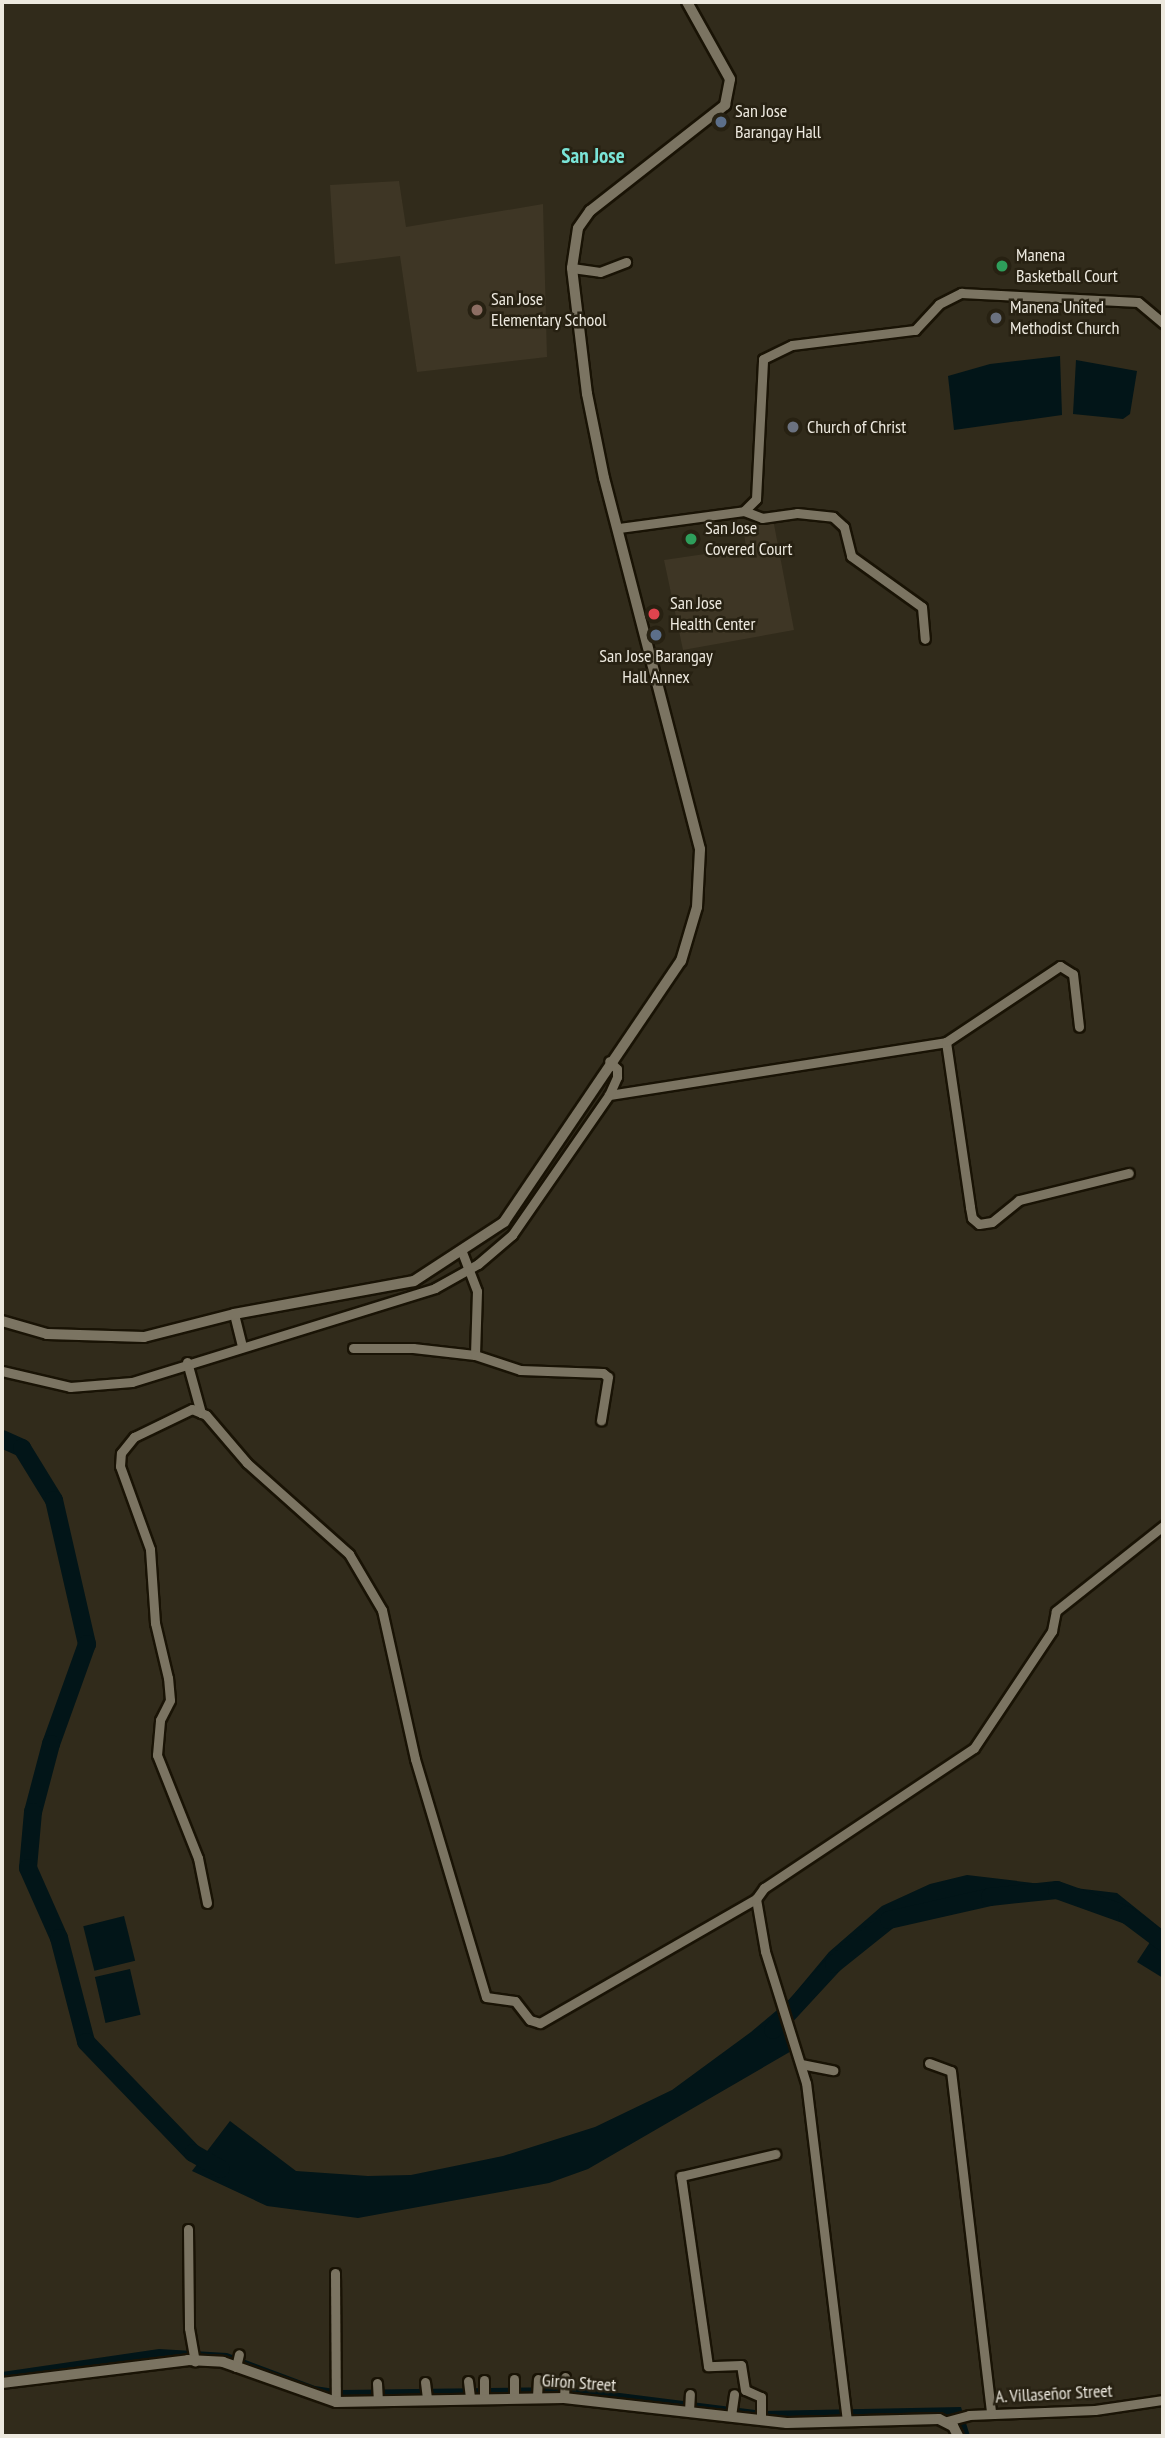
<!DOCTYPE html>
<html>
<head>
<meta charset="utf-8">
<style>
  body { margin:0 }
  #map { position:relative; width:1165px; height:2438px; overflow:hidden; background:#312b1b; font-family:"PT Sans Narrow",sans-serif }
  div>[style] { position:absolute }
  .education>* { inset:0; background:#3e3625 }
  .water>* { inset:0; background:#021518; transform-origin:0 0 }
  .river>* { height:18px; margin:-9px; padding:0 9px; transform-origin:9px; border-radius:9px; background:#021518 }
  .roads { filter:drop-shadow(2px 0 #191305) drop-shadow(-2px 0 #191305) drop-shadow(0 2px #191305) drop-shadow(0 -2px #191305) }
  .minor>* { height:9px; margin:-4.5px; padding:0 4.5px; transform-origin:4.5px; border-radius:4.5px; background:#7b7462 }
  .tertiary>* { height:10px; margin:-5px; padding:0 5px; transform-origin:5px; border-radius:5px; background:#7b7462 }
  .dots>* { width:19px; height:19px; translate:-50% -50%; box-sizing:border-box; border:4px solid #272112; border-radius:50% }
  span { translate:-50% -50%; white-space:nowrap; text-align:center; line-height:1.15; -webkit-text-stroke:5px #272112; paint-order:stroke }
  .poi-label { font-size:18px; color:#ede9df }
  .left { translate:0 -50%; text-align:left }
  .street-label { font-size:18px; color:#ede9df }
  .quarter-label { font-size:21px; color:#7ae4d7; font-weight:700 }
  .frame { position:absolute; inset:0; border:4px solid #ede9df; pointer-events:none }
</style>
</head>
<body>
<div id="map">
  <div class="education">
    <i style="clip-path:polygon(399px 181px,406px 227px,543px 204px,547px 357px,417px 372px,400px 256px,335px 264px,330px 185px)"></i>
    <i style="clip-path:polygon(773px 519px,794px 630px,683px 650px,664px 560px,746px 548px,743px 525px)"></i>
  </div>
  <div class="water">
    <i style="clip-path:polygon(1060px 356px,1062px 415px,954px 430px,948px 376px,990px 364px)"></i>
    <i style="clip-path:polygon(1076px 360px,1137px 371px,1130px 414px,1123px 419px,1073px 414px)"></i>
    <i style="clip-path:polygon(967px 1875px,1117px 1893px,1163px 1930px,1163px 1978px,1137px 1962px,1154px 1936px,1127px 1915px,1057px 1890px,990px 1897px,890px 1920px,834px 1964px,783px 2020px,800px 2046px,588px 2169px,549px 2183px,358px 2218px,267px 2206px,192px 2171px,230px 2121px,296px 2171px,368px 2176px,411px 2175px,503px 2156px,595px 2127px,672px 2090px,751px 2032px,789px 2000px,829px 1952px,882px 1906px,930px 1884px)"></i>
    <i style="left:124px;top:1916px;width:46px;height:42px;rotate:76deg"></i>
    <i style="left:130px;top:1969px;width:47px;height:36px;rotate:77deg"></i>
    <i style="clip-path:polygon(159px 2349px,227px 2353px,315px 2386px,341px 2390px,572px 2387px,763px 2411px,961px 2407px,970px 2436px,963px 2436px,953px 2417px,942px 2416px,767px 2417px,542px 2393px,341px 2397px,227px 2360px,2px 2380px,2px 2372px)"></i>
  </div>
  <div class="river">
    <i style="left:2px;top:1439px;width:22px;rotate:24deg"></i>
    <i style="left:22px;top:1448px;width:61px;rotate:58.4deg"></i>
    <i style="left:54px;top:1500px;width:148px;rotate:77.1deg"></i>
    <i style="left:87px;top:1644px;width:106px;rotate:109.8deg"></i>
    <i style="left:51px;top:1744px;width:70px;rotate:104.8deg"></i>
    <i style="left:33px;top:1812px;width:56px;rotate:95.1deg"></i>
    <i style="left:28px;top:1868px;width:77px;rotate:66.1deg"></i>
    <i style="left:59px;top:1938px;width:107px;rotate:75.4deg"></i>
    <i style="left:86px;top:2042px;width:154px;rotate:46.1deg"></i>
    <i style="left:193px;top:2153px;width:32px;rotate:30deg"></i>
    <i style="left:773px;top:2030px;width:90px;rotate:-47.3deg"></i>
    <i style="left:834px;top:1964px;width:70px;rotate:-38.7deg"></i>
    <i style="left:889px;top:1920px;width:104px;rotate:-12.8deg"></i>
    <i style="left:990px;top:1897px;width:67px;rotate:-6deg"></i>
    <i style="left:1057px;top:1890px;width:74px;rotate:19.7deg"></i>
    <i style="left:1127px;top:1915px;width:45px;rotate:36.9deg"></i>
  </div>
  <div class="roads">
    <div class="minor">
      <i style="left:572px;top:268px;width:28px;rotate:8deg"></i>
      <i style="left:600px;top:272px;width:28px;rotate:-21deg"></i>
      <i style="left:744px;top:511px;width:17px;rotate:-45deg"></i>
      <i style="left:756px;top:499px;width:140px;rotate:-87.1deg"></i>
      <i style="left:763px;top:359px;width:32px;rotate:-26deg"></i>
      <i style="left:792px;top:345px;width:124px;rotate:-7deg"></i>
      <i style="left:915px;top:330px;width:35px;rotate:-47deg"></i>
      <i style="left:939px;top:304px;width:25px;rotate:-27deg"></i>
      <i style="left:961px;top:293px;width:177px;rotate:2.9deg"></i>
      <i style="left:1138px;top:302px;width:33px;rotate:40deg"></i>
      <i style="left:619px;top:528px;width:126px;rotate:-7.7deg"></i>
      <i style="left:744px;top:511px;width:19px;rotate:21deg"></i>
      <i style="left:762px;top:518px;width:35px;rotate:-8deg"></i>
      <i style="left:797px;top:513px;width:36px;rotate:6deg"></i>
      <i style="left:833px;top:517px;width:15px;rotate:42deg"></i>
      <i style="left:844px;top:527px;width:30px;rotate:76deg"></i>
      <i style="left:851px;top:556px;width:87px;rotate:35.7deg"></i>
      <i style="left:922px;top:607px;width:32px;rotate:85deg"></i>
      <i style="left:946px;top:1042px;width:167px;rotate:81.7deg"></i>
      <i style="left:970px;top:1207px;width:11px;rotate:80deg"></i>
      <i style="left:972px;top:1218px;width:9px;rotate:41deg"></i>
      <i style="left:979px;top:1224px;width:13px;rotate:-9deg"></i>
      <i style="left:992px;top:1222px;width:35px;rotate:-39deg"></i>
      <i style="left:1019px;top:1200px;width:113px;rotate:-13.8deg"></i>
      <i style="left:609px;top:1095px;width:341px;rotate:-8.9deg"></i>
      <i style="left:946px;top:1042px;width:137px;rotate:-33.7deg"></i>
      <i style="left:1060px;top:966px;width:15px;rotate:32deg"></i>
      <i style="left:1073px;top:974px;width:53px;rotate:83.5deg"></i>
      <i style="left:462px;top:1252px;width:42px;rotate:69deg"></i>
      <i style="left:477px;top:1291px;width:64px;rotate:91.8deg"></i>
      <i style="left:234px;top:1314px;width:34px;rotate:76deg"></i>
      <i style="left:353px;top:1348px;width:60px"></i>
      <i style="left:413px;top:1348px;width:62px;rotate:6.4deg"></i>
      <i style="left:475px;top:1355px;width:47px;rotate:18.4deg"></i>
      <i style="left:520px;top:1370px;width:83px;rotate:2.1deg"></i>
      <i style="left:603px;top:1373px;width:6px;rotate:39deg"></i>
      <i style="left:608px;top:1377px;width:44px;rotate:99.2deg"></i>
      <i style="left:187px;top:1362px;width:53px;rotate:74.6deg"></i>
      <i style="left:2px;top:1371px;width:70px;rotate:13.2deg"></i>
      <i style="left:70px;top:1387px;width:62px;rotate:-4.6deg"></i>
      <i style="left:132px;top:1382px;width:317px;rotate:-17.2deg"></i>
      <i style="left:435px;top:1288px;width:49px;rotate:-29.2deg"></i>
      <i style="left:478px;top:1264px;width:45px;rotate:-40.5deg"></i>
      <i style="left:512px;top:1235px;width:170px;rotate:-55.3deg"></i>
      <i style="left:609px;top:1095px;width:20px;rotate:-66deg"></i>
      <i style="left:617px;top:1077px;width:8px;rotate:-90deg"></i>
      <i style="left:617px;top:1069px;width:11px;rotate:-135deg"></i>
      <i style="left:207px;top:1903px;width:46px;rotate:-101.3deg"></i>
      <i style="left:198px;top:1858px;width:111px;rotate:-111.7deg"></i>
      <i style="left:157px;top:1755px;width:35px;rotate:-85deg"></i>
      <i style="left:160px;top:1720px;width:22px;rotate:-63deg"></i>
      <i style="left:170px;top:1700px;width:22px;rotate:-95deg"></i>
      <i style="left:168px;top:1678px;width:57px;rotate:-103.3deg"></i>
      <i style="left:155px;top:1623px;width:74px;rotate:-93.9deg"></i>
      <i style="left:150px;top:1549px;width:88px;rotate:-109.9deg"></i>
      <i style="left:120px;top:1466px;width:13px;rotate:-86deg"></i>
      <i style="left:121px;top:1453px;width:21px;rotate:-51deg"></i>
      <i style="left:134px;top:1437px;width:64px;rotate:-25.8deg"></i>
      <i style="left:192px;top:1409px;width:15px;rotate:23deg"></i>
      <i style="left:206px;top:1415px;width:63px;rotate:49.5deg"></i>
      <i style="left:247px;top:1463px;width:137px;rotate:41.7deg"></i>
      <i style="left:349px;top:1554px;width:65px;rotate:59.5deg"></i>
      <i style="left:382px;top:1610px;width:153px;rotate:77.5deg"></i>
      <i style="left:415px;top:1759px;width:248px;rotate:73.4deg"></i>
      <i style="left:486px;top:1997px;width:29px;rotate:8deg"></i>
      <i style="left:515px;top:2001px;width:24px;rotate:52deg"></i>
      <i style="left:530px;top:2020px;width:10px;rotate:17deg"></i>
      <i style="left:540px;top:2023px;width:249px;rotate:-29.9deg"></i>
      <i style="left:929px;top:2063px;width:23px;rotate:20deg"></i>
      <i style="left:951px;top:2071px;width:345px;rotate:83.3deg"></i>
      <i style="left:801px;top:2064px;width:33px;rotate:11deg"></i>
      <i style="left:188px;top:2229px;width:99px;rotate:89.4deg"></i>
      <i style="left:189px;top:2328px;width:34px;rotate:80deg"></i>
      <i style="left:335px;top:2273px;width:129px;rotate:89.6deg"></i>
      <i style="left:236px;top:2367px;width:13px;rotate:-77deg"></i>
      <i style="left:514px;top:2379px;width:18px;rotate:90deg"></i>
      <i style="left:484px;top:2380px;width:16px;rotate:90deg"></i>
      <i style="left:468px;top:2381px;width:16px;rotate:83deg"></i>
      <i style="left:425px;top:2382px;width:16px;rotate:83deg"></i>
      <i style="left:377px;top:2383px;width:18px;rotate:87deg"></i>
      <i style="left:537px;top:2397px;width:18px;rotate:-87deg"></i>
      <i style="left:564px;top:2398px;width:21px;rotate:-87deg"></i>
      <i style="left:689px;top:2411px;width:17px;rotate:-87deg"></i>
      <i style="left:731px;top:2416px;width:22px;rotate:-82deg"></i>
      <i style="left:761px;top:2420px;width:23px;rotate:-90deg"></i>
      <i style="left:761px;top:2397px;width:17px;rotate:-156deg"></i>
      <i style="left:745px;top:2390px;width:25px;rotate:-99deg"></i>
      <i style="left:741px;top:2365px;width:33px;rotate:178deg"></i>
      <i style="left:708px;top:2366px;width:192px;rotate:-98.1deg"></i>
      <i style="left:681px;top:2176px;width:97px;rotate:-13.2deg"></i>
      <i style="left:847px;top:2421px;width:340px;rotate:-96.9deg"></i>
      <i style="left:806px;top:2083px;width:138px;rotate:-107.3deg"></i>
      <i style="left:765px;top:1951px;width:53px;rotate:-99.8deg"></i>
      <i style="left:756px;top:1899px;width:14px;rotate:-54deg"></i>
      <i style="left:764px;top:1888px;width:252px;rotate:-33.7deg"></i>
      <i style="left:974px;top:1748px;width:141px;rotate:-56.3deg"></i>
      <i style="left:1052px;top:1631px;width:20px;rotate:-79deg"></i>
      <i style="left:1056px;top:1611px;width:137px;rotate:-38.5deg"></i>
      <i style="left:947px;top:2421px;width:23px;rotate:-15deg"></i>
      <i style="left:969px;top:2415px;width:126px;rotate:-2.3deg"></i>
      <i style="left:1095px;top:2410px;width:69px;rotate:-8.4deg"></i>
    </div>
    <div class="tertiary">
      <i style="left:2px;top:1321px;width:47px;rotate:16.1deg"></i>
      <i style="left:47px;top:1334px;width:97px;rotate:1.8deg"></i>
      <i style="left:144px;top:1337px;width:93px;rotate:-14.3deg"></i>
      <i style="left:234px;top:1314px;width:183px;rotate:-10.4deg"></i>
      <i style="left:414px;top:1281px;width:108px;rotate:-33.2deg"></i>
      <i style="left:504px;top:1222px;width:315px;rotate:-55.9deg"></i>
      <i style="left:681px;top:961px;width:56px;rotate:-73.5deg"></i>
      <i style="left:697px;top:907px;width:58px;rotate:-87deg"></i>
      <i style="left:700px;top:849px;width:383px;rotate:-104.5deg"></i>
      <i style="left:604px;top:478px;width:86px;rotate:-101.4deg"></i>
      <i style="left:587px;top:394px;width:127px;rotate:-96.8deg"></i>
      <i style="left:572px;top:268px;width:40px;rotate:-81.5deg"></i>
      <i style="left:578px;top:228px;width:21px;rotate:-55deg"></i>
      <i style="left:590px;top:211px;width:172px;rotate:-38.1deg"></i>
      <i style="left:725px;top:105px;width:26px;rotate:-79deg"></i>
      <i style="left:730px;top:79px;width:88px;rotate:-119.2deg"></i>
      <i style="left:2px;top:2383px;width:187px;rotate:-7deg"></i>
      <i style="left:188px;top:2360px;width:35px;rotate:3deg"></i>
      <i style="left:223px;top:2362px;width:120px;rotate:19.5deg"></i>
      <i style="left:336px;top:2402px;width:228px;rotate:-1deg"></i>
      <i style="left:564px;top:2398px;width:224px;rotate:6.4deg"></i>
      <i style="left:787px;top:2423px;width:152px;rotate:-1.5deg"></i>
      <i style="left:939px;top:2419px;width:16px;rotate:27deg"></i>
      <i style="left:953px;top:2426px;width:11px;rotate:63deg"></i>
    </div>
  </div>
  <div class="dots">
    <i style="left:721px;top:122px;background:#5c6f8a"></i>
    <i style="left:1002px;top:266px;background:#2e9e5b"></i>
    <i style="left:477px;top:310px;background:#8d6e63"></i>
    <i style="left:996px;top:318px;background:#6b7280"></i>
    <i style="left:793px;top:427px;background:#6b7280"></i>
    <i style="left:691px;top:539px;background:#2e9e5b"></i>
    <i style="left:654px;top:614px;background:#e0444e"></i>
    <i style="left:656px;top:635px;background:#5c6f8a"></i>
  </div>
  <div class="poi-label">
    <span class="left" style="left:735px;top:122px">San Jose<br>Barangay Hall</span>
    <span class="left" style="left:1016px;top:266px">Manena<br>Basketball Court</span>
    <span class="left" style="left:491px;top:310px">San Jose<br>Elementary School</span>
    <span class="left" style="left:1010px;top:318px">Manena United<br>Methodist Church</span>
    <span class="left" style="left:807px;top:427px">Church of Christ</span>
    <span class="left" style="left:705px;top:539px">San Jose<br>Covered Court</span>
    <span class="left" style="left:670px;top:614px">San Jose<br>Health Center</span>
    <span style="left:656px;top:667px">San Jose Barangay<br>Hall Annex</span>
  </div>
  <div class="street-label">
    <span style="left:579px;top:2383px;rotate:4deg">Giron Street</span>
    <span style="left:1054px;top:2394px;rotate:-3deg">A. Villaseñor Street</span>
  </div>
  <div class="quarter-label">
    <span style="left:593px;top:156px">San Jose</span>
  </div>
  <div class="frame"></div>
</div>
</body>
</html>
